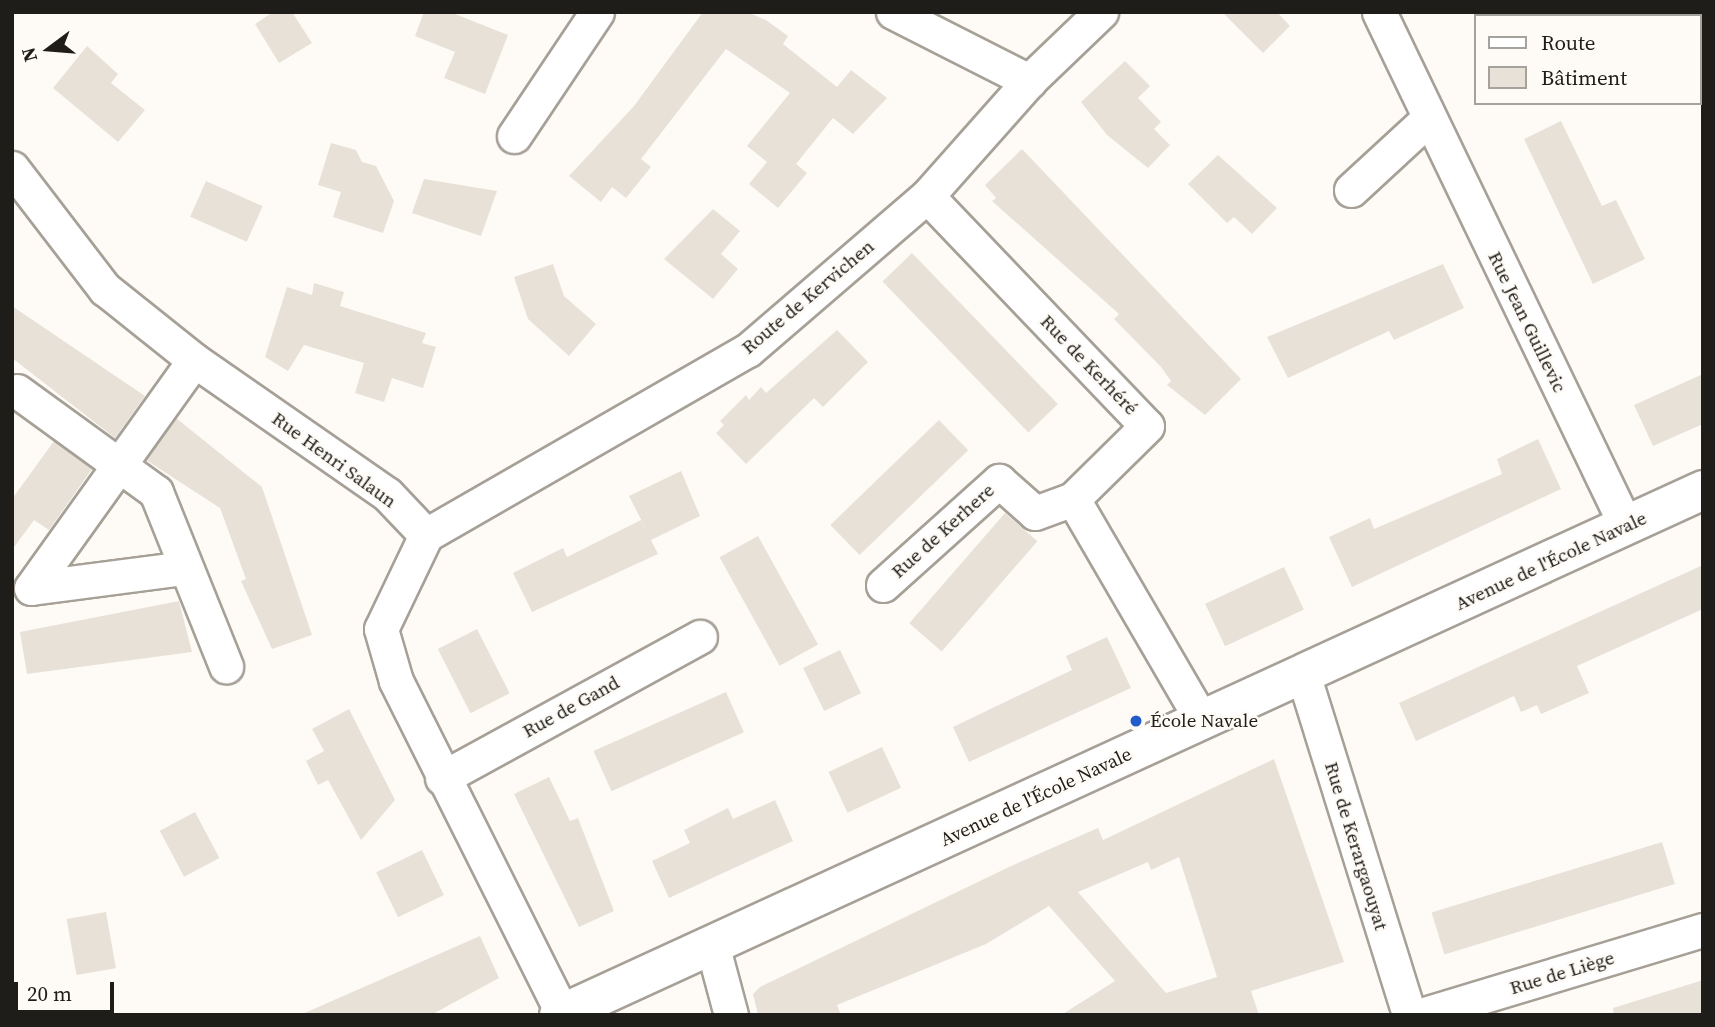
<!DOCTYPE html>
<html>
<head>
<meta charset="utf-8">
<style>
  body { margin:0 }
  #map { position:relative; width:1715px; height:1027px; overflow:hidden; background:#fefbf7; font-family:"Source Serif 4",serif }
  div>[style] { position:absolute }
  .building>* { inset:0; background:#e8e1d7; transform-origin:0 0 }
  .roads { filter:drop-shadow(2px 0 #a6a097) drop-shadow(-2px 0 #a6a097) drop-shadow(0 2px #a6a097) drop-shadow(0 -2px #a6a097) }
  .minor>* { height:33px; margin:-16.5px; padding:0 16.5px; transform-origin:16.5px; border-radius:16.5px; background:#fff }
  .tertiary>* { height:38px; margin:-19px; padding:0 19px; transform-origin:19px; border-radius:19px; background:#fff }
  .dots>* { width:19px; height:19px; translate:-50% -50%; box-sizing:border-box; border:4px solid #fefbf7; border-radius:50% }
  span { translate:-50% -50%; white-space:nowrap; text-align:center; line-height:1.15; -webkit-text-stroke:5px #fefbf7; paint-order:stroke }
  .street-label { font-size:19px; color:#1f1d19 }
  .poi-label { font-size:19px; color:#1f1d19 }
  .left { translate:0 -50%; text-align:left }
  .frame { position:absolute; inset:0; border:14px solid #1f1d19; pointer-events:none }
  .legend { position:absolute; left:1474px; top:14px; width:228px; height:91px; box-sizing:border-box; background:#fefbf7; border:2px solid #a5a29e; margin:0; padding:9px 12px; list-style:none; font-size:21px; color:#1f1d19 }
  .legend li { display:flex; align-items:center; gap:14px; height:35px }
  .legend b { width:35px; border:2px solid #a5a29e }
  .north { position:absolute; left:14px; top:14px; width:70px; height:70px; -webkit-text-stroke:5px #fefbf7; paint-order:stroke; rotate:254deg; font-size:19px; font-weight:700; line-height:28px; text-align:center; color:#1f1d19 }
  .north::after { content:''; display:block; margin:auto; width:24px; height:32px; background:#1f1d19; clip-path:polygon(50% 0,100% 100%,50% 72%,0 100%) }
  .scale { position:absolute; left:14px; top:982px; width:100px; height:32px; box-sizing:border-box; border:4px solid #1f1d19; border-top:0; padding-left:9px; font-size:21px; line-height:24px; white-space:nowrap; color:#1f1d19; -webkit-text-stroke:5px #fefbf7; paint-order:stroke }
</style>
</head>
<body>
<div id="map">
  <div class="building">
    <i style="clip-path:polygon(273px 12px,292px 12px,312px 43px,279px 63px,255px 24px)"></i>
    <i style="clip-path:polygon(424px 12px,450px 12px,508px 35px,485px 94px,444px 78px,455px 52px,415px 36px)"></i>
    <i style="clip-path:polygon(703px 12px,747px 12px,766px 20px,788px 36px,783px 44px,837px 87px,851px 70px,887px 98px,853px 134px,833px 118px,796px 164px,807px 173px,778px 208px,749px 184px,767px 162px,747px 146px,790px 93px,726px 49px,641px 159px,651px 167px,626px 198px,612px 187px,601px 202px,569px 176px,634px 106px)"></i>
    <i style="clip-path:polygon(1222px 12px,1277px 12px,1290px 26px,1263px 53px)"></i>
    <i style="clip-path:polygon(87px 46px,118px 74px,111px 83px,145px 110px,118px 142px,53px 88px)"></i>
    <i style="clip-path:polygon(1125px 61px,1150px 86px,1138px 98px,1161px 122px,1154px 129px,1170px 145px,1148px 168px,1107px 135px,1081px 102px)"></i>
    <i style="clip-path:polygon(1561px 121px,1602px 206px,1616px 200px,1645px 259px,1593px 284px,1524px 139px)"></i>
    <i style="clip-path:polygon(331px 143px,356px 150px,362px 162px,376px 166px,394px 201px,383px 233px,333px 217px,341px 192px,318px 185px)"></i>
    <i style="clip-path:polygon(1022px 149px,1241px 379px,1205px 415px,1167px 385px,1171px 381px,1161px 367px,1114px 319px,1119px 314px,992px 201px,996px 198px,985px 185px)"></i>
    <i style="clip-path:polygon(1218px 155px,1277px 208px,1252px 234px,1234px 217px,1227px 223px,1188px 184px)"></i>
    <i style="clip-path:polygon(424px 179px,497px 191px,481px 236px,412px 213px)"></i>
    <i style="left:206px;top:181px;width:62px;height:39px;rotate:24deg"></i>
    <i style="clip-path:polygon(713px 209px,740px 231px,721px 254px,738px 269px,713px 299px,664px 259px)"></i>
    <i style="left:912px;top:253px;width:210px;height:41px;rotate:46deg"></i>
    <i style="clip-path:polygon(553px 264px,564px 296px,596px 324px,569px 356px,528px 319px,514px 277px)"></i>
    <i style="clip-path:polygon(1443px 264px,1464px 308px,1394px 340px,1389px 331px,1288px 378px,1267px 337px)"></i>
    <i style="clip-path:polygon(314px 283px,344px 292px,340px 306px,426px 333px,422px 343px,436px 347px,423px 388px,392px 378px,384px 402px,355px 393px,364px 363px,304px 345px,288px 371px,265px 357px,287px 287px,312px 295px)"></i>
    <i style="clip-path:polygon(12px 306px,145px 396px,115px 438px,12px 358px)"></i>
    <i style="clip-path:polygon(837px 330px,868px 362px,823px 407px,814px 398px,746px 464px,716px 433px,724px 425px,720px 421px,746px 395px,749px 400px,761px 387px,766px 393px)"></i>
    <i style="clip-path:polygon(1703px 374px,1703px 424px,1653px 446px,1634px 405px)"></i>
    <i style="clip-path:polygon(176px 418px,262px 487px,312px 635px,272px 649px,241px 581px,246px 579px,220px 508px,146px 460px)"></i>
    <i style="left:939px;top:420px;width:42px;height:151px;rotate:46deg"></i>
    <i style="clip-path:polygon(1538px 439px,1561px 489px,1352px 587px,1329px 537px,1370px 518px,1374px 529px,1502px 474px,1497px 459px)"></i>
    <i style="clip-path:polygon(54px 441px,92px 469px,49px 530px,34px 520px,12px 550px,12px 499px)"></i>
    <i style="clip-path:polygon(681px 471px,700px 516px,651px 540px,658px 554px,532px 612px,513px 573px,563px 548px,567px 557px,641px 520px,651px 539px,629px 496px)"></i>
    <i style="left:1005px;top:513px;width:43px;height:146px;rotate:41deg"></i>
    <i style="left:758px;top:536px;width:124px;height:44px;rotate:61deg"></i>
    <i style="clip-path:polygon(1703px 565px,1703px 609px,1577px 666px,1589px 693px,1541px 714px,1537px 705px,1521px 712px,1514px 696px,1416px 741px,1399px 703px)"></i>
    <i style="left:1284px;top:567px;width:47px;height:87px;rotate:65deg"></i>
    <i style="clip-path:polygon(179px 601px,192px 652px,27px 674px,20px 632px)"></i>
    <i style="left:477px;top:629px;width:72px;height:44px;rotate:63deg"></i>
    <i style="clip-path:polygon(1107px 637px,1131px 688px,969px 762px,953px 727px,1072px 670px,1066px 656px)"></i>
    <i style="left:840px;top:650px;width:48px;height:41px;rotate:64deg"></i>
    <i style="left:726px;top:692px;width:44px;height:145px;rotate:66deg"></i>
    <i style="clip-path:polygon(349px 709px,395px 800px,361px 840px,328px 780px,318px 785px,306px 761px,324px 751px,312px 729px)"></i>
    <i style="left:882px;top:747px;width:45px;height:59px;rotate:65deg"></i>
    <i style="clip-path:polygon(evenodd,1274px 759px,1344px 962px,1251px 991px,1259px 1015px,1061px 1015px,1115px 981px,1049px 906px,986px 944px,837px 1005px,841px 1015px,758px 1015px,753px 994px,760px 987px,1011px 866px,1098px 828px,1103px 840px,1274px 759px,1179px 857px,1217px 977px,1166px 993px,1078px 892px,1148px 862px,1151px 870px,1179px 857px)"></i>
    <i style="clip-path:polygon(549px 777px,570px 821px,578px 818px,614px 911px,579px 927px,514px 794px)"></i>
    <i style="clip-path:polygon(775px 800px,793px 841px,669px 898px,652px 861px,690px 843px,684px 830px,728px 808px,733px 819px)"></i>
    <i style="left:195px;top:812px;width:52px;height:40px;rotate:62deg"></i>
    <i style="left:1662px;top:842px;width:44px;height:241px;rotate:73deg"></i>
    <i style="left:422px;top:850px;width:50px;height:51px;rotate:64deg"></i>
    <i style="left:106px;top:912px;width:57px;height:40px;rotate:80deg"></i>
    <i style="clip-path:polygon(480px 936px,499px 978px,431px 1015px,300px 1015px)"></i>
    <i style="clip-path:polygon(1703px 980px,1703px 1015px,1614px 1015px,1613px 1008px)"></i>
  </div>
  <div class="roads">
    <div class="minor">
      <i style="left:893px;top:12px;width:153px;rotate:26.9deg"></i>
      <i style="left:1379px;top:12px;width:570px;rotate:64.33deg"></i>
      <i style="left:514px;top:136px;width:149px;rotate:-56.2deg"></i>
      <i style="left:12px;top:168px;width:153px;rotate:52.5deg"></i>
      <i style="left:105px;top:289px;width:114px;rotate:38.6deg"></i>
      <i style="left:194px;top:360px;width:235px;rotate:34.8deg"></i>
      <i style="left:387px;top:494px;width:57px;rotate:46.4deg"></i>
      <i style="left:1351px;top:190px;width:106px;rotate:-42.7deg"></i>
      <i style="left:927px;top:196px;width:318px;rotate:46.3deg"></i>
      <i style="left:1147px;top:426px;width:104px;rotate:135.4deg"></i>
      <i style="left:1073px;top:499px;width:257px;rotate:59.8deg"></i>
      <i style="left:17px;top:391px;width:172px;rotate:36deg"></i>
      <i style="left:156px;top:492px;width:188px;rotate:68.1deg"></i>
      <i style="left:426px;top:535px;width:371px;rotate:-29.9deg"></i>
      <i style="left:748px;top:350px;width:236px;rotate:-40.7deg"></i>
      <i style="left:927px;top:196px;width:154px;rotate:-48.4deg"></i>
      <i style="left:1029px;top:81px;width:100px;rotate:-43.8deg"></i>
      <i style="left:426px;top:535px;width:104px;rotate:115.6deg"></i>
      <i style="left:381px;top:629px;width:54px;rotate:73.9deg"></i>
      <i style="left:396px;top:681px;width:371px;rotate:63.4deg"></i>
      <i style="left:184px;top:568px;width:154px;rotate:172.6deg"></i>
      <i style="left:31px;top:588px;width:280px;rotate:-54.4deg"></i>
      <i style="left:883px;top:585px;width:156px;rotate:-41.9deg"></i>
      <i style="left:999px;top:481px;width:48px;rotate:41.6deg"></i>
      <i style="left:1035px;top:513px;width:40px;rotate:-20.2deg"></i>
      <i style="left:1304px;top:677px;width:354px;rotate:72.7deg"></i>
      <i style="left:442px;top:778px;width:294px;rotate:-28.7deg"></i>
      <i style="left:712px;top:944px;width:73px;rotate:75deg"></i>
      <i style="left:1421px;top:1015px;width:295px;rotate:-16.8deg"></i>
    </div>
    <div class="tertiary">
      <i style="left:559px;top:1015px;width:1259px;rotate:-24.65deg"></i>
    </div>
  </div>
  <div class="dots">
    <i style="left:1136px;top:721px;background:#215dca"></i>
  </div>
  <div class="street-label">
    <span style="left:808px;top:297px;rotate:-40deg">Route de Kervichen</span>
    <span style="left:1527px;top:322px;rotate:64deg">Rue Jean Guillevic</span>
    <span style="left:1089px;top:365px;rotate:46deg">Rue de Kerhéré</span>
    <span style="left:334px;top:460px;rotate:36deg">Rue Henri Salaun</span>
    <span style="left:943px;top:531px;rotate:-42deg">Rue de Kerhere</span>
    <span style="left:1551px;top:561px;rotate:-25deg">Avenue de l'École Navale</span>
    <span style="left:571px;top:707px;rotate:-29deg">Rue de Gand</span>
    <span style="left:1036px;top:797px;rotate:-25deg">Avenue de l'École Navale</span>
    <span style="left:1356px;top:846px;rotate:73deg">Rue de Kerargaouyat</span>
    <span style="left:1562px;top:973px;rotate:-17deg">Rue de Liège</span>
  </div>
  <div class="poi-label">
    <span class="left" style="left:1150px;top:721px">École Navale</span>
  </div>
  <div class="frame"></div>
  <ul class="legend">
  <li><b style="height:9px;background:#fff"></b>Route</li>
  <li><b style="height:19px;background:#e8e1d7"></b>Bâtiment</li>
  </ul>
  <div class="north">N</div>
  <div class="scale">20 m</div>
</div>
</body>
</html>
